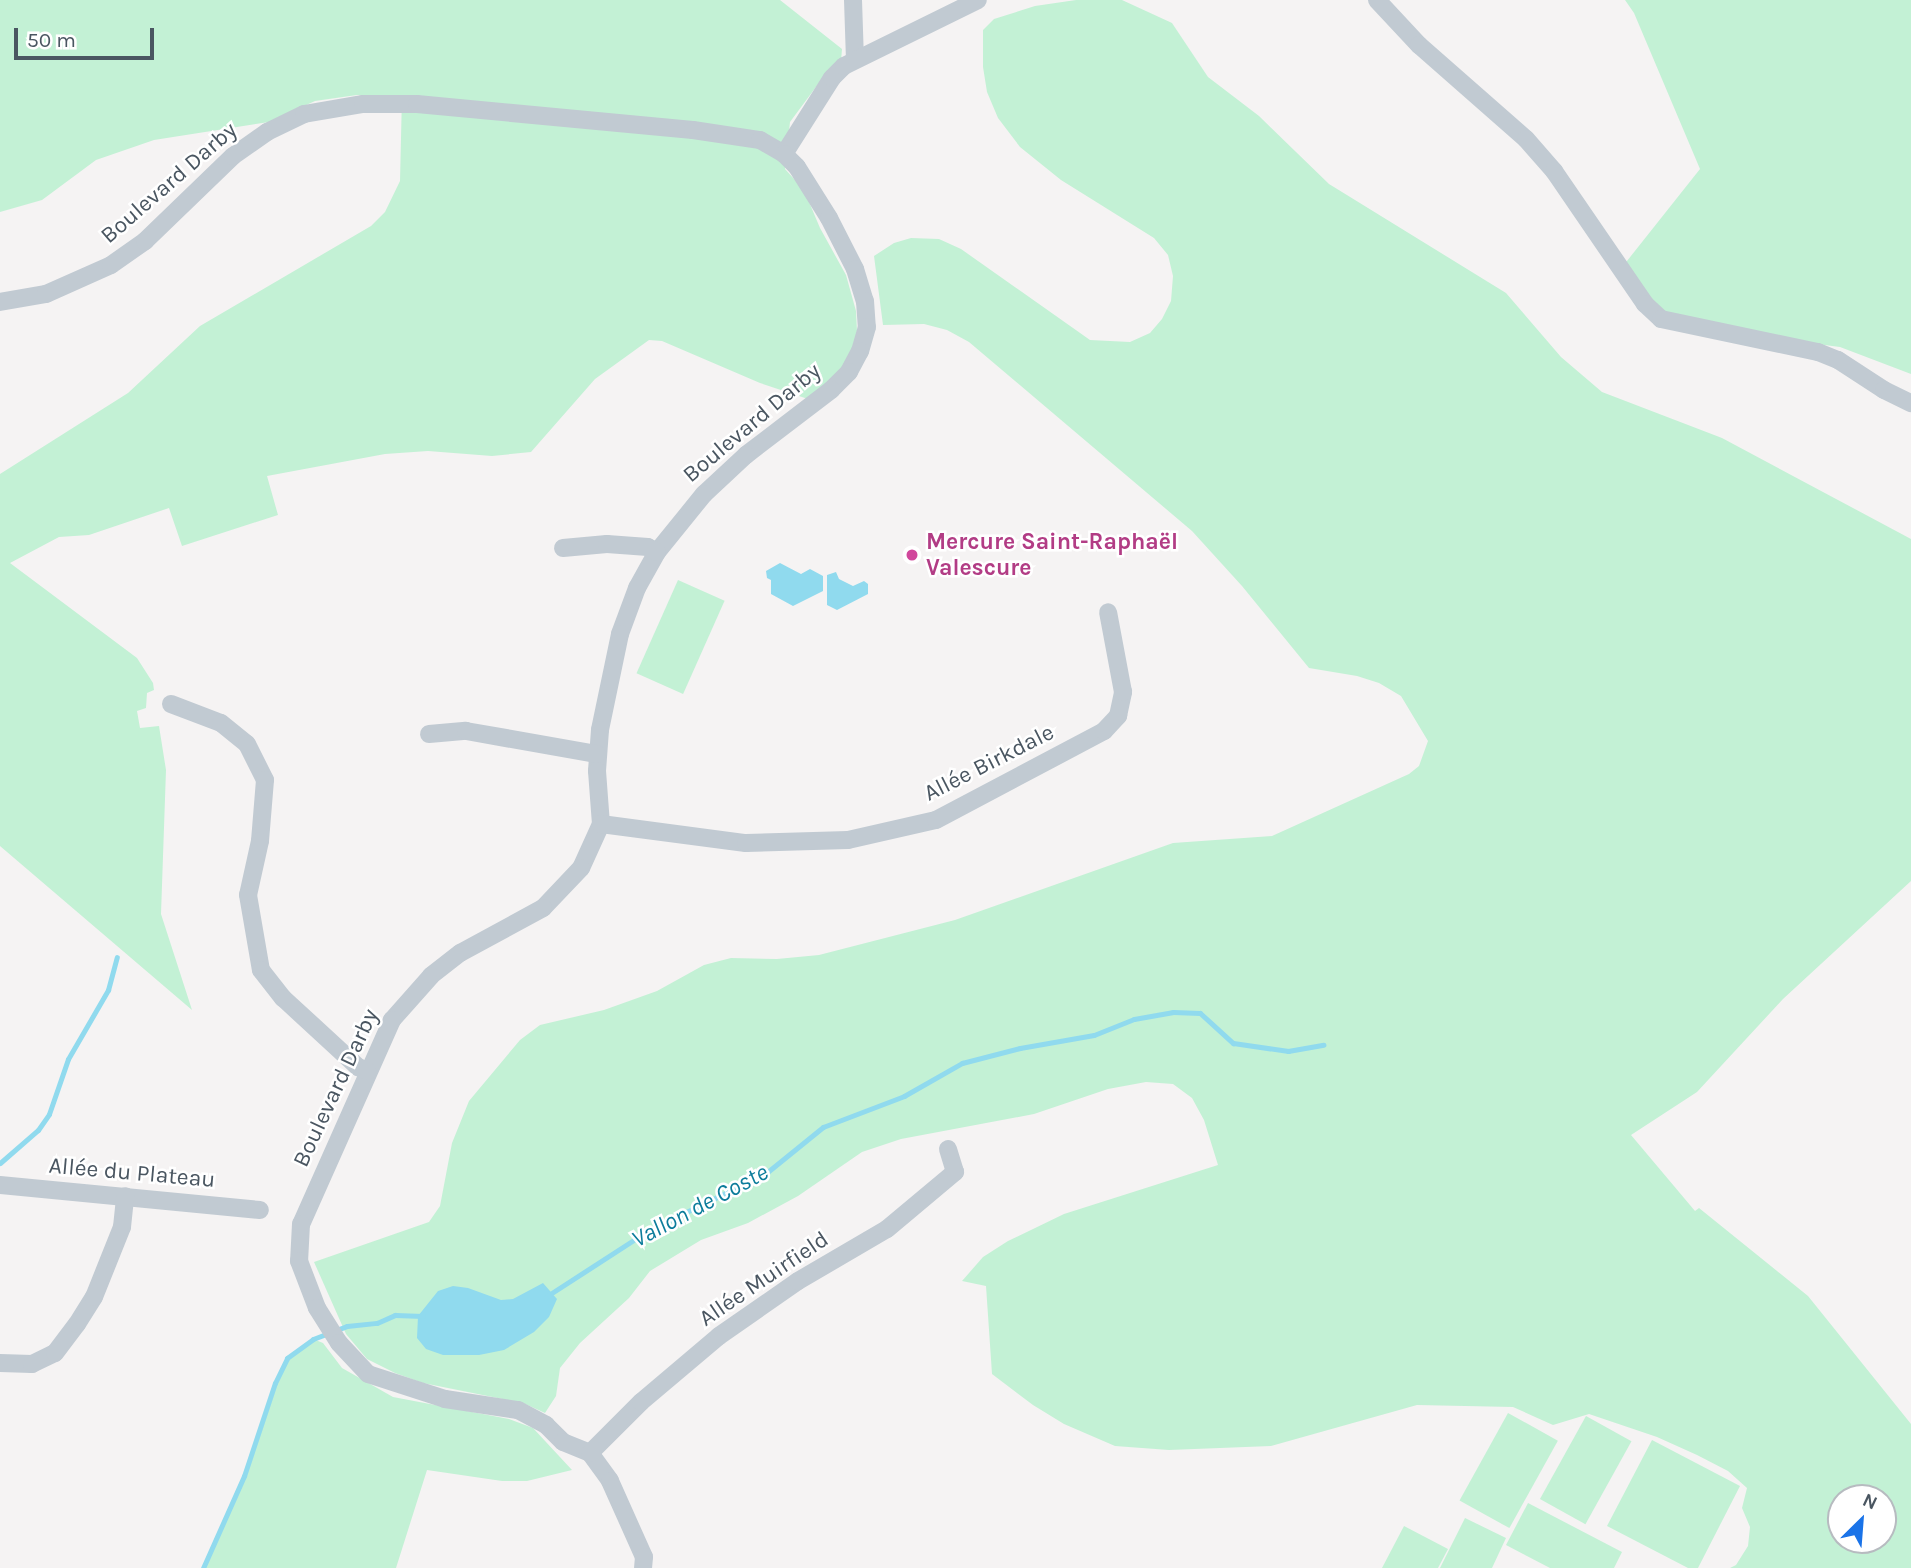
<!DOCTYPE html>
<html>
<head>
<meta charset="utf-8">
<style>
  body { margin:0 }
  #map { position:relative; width:1911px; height:1568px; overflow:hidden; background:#f5f3f3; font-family:Karla,sans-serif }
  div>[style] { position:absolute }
  .green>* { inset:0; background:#c3f1d5; transform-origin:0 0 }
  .water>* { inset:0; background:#90daee }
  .stream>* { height:5px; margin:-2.5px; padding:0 2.5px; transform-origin:2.5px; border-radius:2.5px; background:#90daee }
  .minor>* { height:18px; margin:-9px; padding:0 9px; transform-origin:9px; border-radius:9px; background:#c1cad2 }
  .dots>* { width:19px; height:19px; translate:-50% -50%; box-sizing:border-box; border:4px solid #fff; border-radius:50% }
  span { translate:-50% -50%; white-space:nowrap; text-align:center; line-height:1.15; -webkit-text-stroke:5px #fff; paint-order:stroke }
  .street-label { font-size:23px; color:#4a5661 }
  .hotel-label { font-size:23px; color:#b23c85; font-weight:700 }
  .left { translate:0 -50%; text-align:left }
  .water-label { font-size:24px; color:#0c7c9b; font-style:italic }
  .north { position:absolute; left:1827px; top:1484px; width:70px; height:70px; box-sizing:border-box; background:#fff; border:2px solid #b7bbc0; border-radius:50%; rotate:25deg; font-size:19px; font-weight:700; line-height:28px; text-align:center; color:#4a5661 }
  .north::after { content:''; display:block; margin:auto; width:24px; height:32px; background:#1a73e8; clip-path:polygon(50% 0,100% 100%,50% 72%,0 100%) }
  .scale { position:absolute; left:14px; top:28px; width:140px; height:32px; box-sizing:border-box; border:4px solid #4a5661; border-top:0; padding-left:9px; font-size:21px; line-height:24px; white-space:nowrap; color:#4a5661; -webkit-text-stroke:5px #fff; paint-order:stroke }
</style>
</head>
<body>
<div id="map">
  <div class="green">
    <i style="clip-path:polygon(0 0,780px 0,842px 49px,841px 61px,827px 72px,790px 122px,785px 169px,804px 190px,820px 228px,846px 275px,856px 311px,857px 331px,852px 353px,842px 371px,811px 400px,760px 383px,662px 341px,649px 340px,595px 379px,531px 452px,492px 456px,428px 451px,385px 454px,267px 476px,278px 515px,182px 546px,169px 508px,89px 535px,59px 537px,10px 563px,137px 658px,153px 683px,154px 690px,147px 693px,146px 708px,137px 711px,140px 728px,159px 726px,166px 770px,161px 914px,192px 1010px,0 846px,0 474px,128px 393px,200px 326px,371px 226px,385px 212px,400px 181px,402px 95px,357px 95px,315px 101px,269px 122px,154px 140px,96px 160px,42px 200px,0 212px)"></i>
    <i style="clip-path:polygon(evenodd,1076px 0,1122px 0,1172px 23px,1208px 77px,1259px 116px,1329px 184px,1506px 293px,1561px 357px,1602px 392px,1722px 438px,1911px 539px,1911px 881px,1783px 999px,1697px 1092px,1631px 1135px,1695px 1211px,1699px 1208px,1808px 1296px,1911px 1424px,1911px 1568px,1730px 1568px,1736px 1565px,1748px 1546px,1750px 1527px,1742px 1508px,1747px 1488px,1728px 1471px,1697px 1455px,1657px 1437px,1589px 1414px,1553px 1425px,1513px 1407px,1417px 1405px,1271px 1446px,1169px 1450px,1115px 1446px,1064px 1424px,1033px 1405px,992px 1374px,986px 1286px,962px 1281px,983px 1257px,1008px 1241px,1064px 1214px,1218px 1165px,1204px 1120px,1192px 1098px,1173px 1084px,1146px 1082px,1108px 1089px,1034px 1114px,901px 1139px,862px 1152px,798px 1196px,748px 1223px,701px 1240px,650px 1271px,629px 1298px,580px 1343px,560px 1368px,556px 1396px,545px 1413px,523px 1403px,423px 1383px,395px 1373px,367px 1359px,346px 1334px,314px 1262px,429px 1222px,440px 1206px,452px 1143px,469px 1101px,520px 1040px,540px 1025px,604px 1010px,657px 991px,704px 965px,731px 958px,777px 959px,819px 955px,955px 920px,1173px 843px,1272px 836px,1409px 774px,1419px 766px,1428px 741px,1401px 696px,1379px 683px,1357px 676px,1309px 668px,1242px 586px,1192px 531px,969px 342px,947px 330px,924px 324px,883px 325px,874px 256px,894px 243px,911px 238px,939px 239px,961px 249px,1090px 340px,1130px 342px,1150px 333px,1162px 319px,1171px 301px,1173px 276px,1168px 255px,1154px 238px,1061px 180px,1020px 147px,998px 118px,987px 92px,983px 67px,983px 30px,994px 19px,1035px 6px,1076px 0,1841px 1498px,1883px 1498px,1883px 1540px,1841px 1540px,1841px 1498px)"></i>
    <i style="clip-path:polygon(1625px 0,1911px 0,1911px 374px,1840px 347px,1676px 326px,1623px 266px,1700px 169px,1634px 13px)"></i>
    <i style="left:678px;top:580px;width:51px;height:102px;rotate:24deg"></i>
    <i style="clip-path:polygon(313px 1339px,323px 1343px,342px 1368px,393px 1397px,509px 1419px,533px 1428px,572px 1470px,527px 1481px,502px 1481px,427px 1470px,396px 1568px,203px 1568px,244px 1476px,275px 1383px,287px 1358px)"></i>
    <i style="left:1508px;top:1413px;width:57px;height:100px;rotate:29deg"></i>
    <i style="left:1586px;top:1416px;width:52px;height:95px;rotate:29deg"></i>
    <i style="clip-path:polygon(1652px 1440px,1740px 1486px,1698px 1568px,1688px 1568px,1607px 1526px)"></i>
    <i style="clip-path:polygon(1528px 1503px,1622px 1552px,1614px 1568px,1550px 1568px,1506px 1545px)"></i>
    <i style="clip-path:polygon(1465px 1518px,1506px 1538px,1492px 1568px,1440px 1568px)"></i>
    <i style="clip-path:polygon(1404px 1526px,1448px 1549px,1438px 1568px,1382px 1568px)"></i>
  </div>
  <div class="water">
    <i style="clip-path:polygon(780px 563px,801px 574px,810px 569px,823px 576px,823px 591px,793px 606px,771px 594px,771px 580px,767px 578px,766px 571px)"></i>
    <i style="clip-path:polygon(836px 572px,839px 579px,853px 586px,864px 581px,868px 584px,868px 594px,837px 610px,827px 605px,827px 575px)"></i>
    <i style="clip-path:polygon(543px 1283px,557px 1299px,549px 1317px,534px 1332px,504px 1350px,479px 1355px,443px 1355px,426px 1349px,417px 1338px,418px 1316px,438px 1291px,453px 1286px,468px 1288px,501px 1300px,513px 1299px)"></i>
  </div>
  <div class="stream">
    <i style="left:0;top:1163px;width:50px;rotate:-41deg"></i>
    <i style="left:38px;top:1130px;width:19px;rotate:-55deg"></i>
    <i style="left:49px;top:1114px;width:58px;rotate:-70.9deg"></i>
    <i style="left:68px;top:1059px;width:80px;rotate:-59.9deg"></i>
    <i style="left:108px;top:990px;width:34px;rotate:-75deg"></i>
    <i style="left:547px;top:1296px;width:121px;rotate:-32.9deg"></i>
    <i style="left:649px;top:1230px;width:129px;rotate:-25.8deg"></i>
    <i style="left:765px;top:1174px;width:75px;rotate:-39deg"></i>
    <i style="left:823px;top:1127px;width:87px;rotate:-20.9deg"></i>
    <i style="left:904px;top:1096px;width:67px;rotate:-29.6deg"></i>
    <i style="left:962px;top:1063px;width:60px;rotate:-14.5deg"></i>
    <i style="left:1020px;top:1048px;width:75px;rotate:-10deg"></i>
    <i style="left:1094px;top:1035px;width:43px;rotate:-21.8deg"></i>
    <i style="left:1134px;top:1019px;width:40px;rotate:-10deg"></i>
    <i style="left:1173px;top:1012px;width:27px;rotate:2deg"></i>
    <i style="left:1200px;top:1013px;width:45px;rotate:42.3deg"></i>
    <i style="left:1233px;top:1043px;width:56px;rotate:8.3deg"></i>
    <i style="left:1288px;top:1051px;width:36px;rotate:-10deg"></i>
    <i style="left:203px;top:1568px;width:101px;rotate:-66deg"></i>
    <i style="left:244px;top:1476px;width:98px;rotate:-71.6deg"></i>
    <i style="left:275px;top:1383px;width:28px;rotate:-64deg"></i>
    <i style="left:287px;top:1358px;width:32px;rotate:-36deg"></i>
    <i style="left:313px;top:1339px;width:36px;rotate:-21deg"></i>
    <i style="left:347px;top:1326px;width:30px;rotate:-6deg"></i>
    <i style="left:377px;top:1323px;width:20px;rotate:-24deg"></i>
    <i style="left:395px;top:1315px;width:28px;rotate:2deg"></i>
  </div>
  <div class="minor">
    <i style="left:853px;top:0;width:59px;rotate:88.1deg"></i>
    <i style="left:1377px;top:0;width:62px;rotate:47deg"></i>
    <i style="left:1419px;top:45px;width:142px;rotate:41.3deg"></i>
    <i style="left:1526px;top:139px;width:43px;rotate:48.8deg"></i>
    <i style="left:1554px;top:171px;width:161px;rotate:55.6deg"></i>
    <i style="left:1645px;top:304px;width:22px;rotate:43deg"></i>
    <i style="left:1661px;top:319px;width:160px;rotate:11.9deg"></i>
    <i style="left:1818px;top:352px;width:22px;rotate:22deg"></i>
    <i style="left:1838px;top:360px;width:55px;rotate:33.1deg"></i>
    <i style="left:1884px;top:390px;width:30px;rotate:26deg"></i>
    <i style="left:784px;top:154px;width:90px;rotate:-57.7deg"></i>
    <i style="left:832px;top:78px;width:17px;rotate:-45deg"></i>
    <i style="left:844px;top:66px;width:149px;rotate:-26.2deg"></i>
    <i style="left:0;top:302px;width:47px;rotate:-9.9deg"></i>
    <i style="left:46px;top:294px;width:71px;rotate:-24deg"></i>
    <i style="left:111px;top:265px;width:42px;rotate:-35.2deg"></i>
    <i style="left:145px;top:241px;width:122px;rotate:-44deg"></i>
    <i style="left:233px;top:156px;width:42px;rotate:-35.2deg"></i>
    <i style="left:267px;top:132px;width:41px;rotate:-25.9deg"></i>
    <i style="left:304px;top:114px;width:60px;rotate:-9.6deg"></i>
    <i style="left:363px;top:104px;width:54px"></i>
    <i style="left:417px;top:104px;width:277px;rotate:5.4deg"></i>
    <i style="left:693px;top:130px;width:68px;rotate:8.5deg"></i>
    <i style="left:760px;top:140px;width:28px;rotate:30deg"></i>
    <i style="left:784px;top:154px;width:18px;rotate:45deg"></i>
    <i style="left:797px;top:167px;width:60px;rotate:57.9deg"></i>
    <i style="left:829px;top:218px;width:57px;rotate:63deg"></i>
    <i style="left:855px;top:269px;width:34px;rotate:73deg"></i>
    <i style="left:865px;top:301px;width:26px;rotate:86deg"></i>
    <i style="left:867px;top:327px;width:25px;rotate:106deg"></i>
    <i style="left:860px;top:351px;width:24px;rotate:118deg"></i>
    <i style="left:849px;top:372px;width:25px;rotate:135deg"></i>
    <i style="left:831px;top:390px;width:107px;rotate:142.6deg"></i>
    <i style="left:746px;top:455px;width:57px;rotate:137.1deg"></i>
    <i style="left:704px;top:494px;width:75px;rotate:129deg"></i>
    <i style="left:657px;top:552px;width:41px;rotate:119.1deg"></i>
    <i style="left:637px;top:588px;width:49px;rotate:110.3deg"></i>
    <i style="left:620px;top:634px;width:98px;rotate:101.8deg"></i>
    <i style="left:600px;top:730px;width:41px;rotate:94.2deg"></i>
    <i style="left:597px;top:771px;width:53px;rotate:85.7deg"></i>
    <i style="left:601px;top:824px;width:48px;rotate:114.4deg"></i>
    <i style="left:581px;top:868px;width:55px;rotate:133.5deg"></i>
    <i style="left:543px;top:908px;width:94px;rotate:151.5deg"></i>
    <i style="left:460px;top:953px;width:37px;rotate:142deg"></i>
    <i style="left:431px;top:976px;width:59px;rotate:131.6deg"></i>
    <i style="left:392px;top:1020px;width:223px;rotate:114deg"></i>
    <i style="left:301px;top:1224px;width:37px;rotate:93deg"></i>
    <i style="left:299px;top:1261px;width:50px;rotate:69deg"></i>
    <i style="left:317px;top:1308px;width:41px;rotate:57.8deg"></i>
    <i style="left:339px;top:1343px;width:42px;rotate:46.9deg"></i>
    <i style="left:368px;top:1374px;width:81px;rotate:18deg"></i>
    <i style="left:445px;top:1399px;width:74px;rotate:8.6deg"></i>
    <i style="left:518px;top:1410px;width:32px;rotate:28deg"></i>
    <i style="left:546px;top:1425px;width:24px;rotate:45deg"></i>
    <i style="left:563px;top:1442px;width:29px;rotate:22deg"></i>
    <i style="left:590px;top:1453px;width:34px;rotate:54deg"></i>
    <i style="left:610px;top:1481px;width:83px;rotate:65.9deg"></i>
    <i style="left:644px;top:1557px;width:11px;rotate:95deg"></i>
    <i style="left:563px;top:548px;width:44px;rotate:-5.2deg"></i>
    <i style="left:607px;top:544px;width:41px;rotate:4.2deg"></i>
    <i style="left:648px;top:547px;width:10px;rotate:29deg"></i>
    <i style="left:171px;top:704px;width:53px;rotate:20.8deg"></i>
    <i style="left:221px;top:723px;width:33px;rotate:39deg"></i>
    <i style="left:247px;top:744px;width:40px;rotate:63.4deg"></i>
    <i style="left:265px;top:780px;width:61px;rotate:94.7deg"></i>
    <i style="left:260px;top:841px;width:55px;rotate:102.5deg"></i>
    <i style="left:248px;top:895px;width:76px;rotate:80.2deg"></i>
    <i style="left:261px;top:970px;width:36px;rotate:52deg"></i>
    <i style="left:283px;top:998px;width:102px;rotate:42.6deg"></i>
    <i style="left:358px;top:1067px;width:10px;rotate:24deg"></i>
    <i style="left:429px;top:734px;width:37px;rotate:-5deg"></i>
    <i style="left:466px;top:731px;width:133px;rotate:10deg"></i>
    <i style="left:601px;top:824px;width:146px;rotate:7.5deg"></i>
    <i style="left:746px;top:843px;width:102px;rotate:-1.7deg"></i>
    <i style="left:848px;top:840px;width:90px;rotate:-12.8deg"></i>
    <i style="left:936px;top:820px;width:190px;rotate:-27.9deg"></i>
    <i style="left:1104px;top:731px;width:21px;rotate:-47deg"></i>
    <i style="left:1118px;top:716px;width:25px;rotate:-78deg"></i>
    <i style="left:1123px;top:692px;width:81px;rotate:-100.6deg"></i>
    <i style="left:0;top:1185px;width:261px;rotate:5.5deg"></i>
    <i style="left:0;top:1363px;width:32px;rotate:2deg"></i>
    <i style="left:32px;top:1364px;width:25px;rotate:-26deg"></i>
    <i style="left:55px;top:1353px;width:36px;rotate:-53deg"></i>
    <i style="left:77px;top:1324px;width:32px;rotate:-58deg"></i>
    <i style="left:94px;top:1297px;width:75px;rotate:-68.2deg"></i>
    <i style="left:122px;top:1227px;width:31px;rotate:-84deg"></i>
    <i style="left:590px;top:1453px;width:72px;rotate:-45deg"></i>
    <i style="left:641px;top:1402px;width:102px;rotate:-40.2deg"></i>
    <i style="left:719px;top:1336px;width:96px;rotate:-34.8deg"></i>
    <i style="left:798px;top:1281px;width:103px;rotate:-30.3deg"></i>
    <i style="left:887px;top:1229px;width:89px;rotate:-40deg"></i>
    <i style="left:955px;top:1172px;width:24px;rotate:-107deg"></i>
  </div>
  <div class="dots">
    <i style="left:912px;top:555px;background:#d1479c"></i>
  </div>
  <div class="street-label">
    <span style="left:169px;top:183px;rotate:-41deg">Boulevard Darby</span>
    <span style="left:752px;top:423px;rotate:-40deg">Boulevard Darby</span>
    <span style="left:989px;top:763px;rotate:-27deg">Allée Birkdale</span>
    <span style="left:336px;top:1088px;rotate:-65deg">Boulevard Darby</span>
    <span style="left:132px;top:1173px;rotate:5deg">Allée du Plateau</span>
    <span style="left:764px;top:1279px;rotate:-34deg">Allée Muirfield</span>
  </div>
  <div class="hotel-label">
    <span class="left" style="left:926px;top:555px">Mercure Saint-Raphaël<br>Valescure</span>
  </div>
  <div class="water-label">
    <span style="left:700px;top:1206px;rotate:-28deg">Vallon de Coste</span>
  </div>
  <div class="north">N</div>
  <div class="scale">50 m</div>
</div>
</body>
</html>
